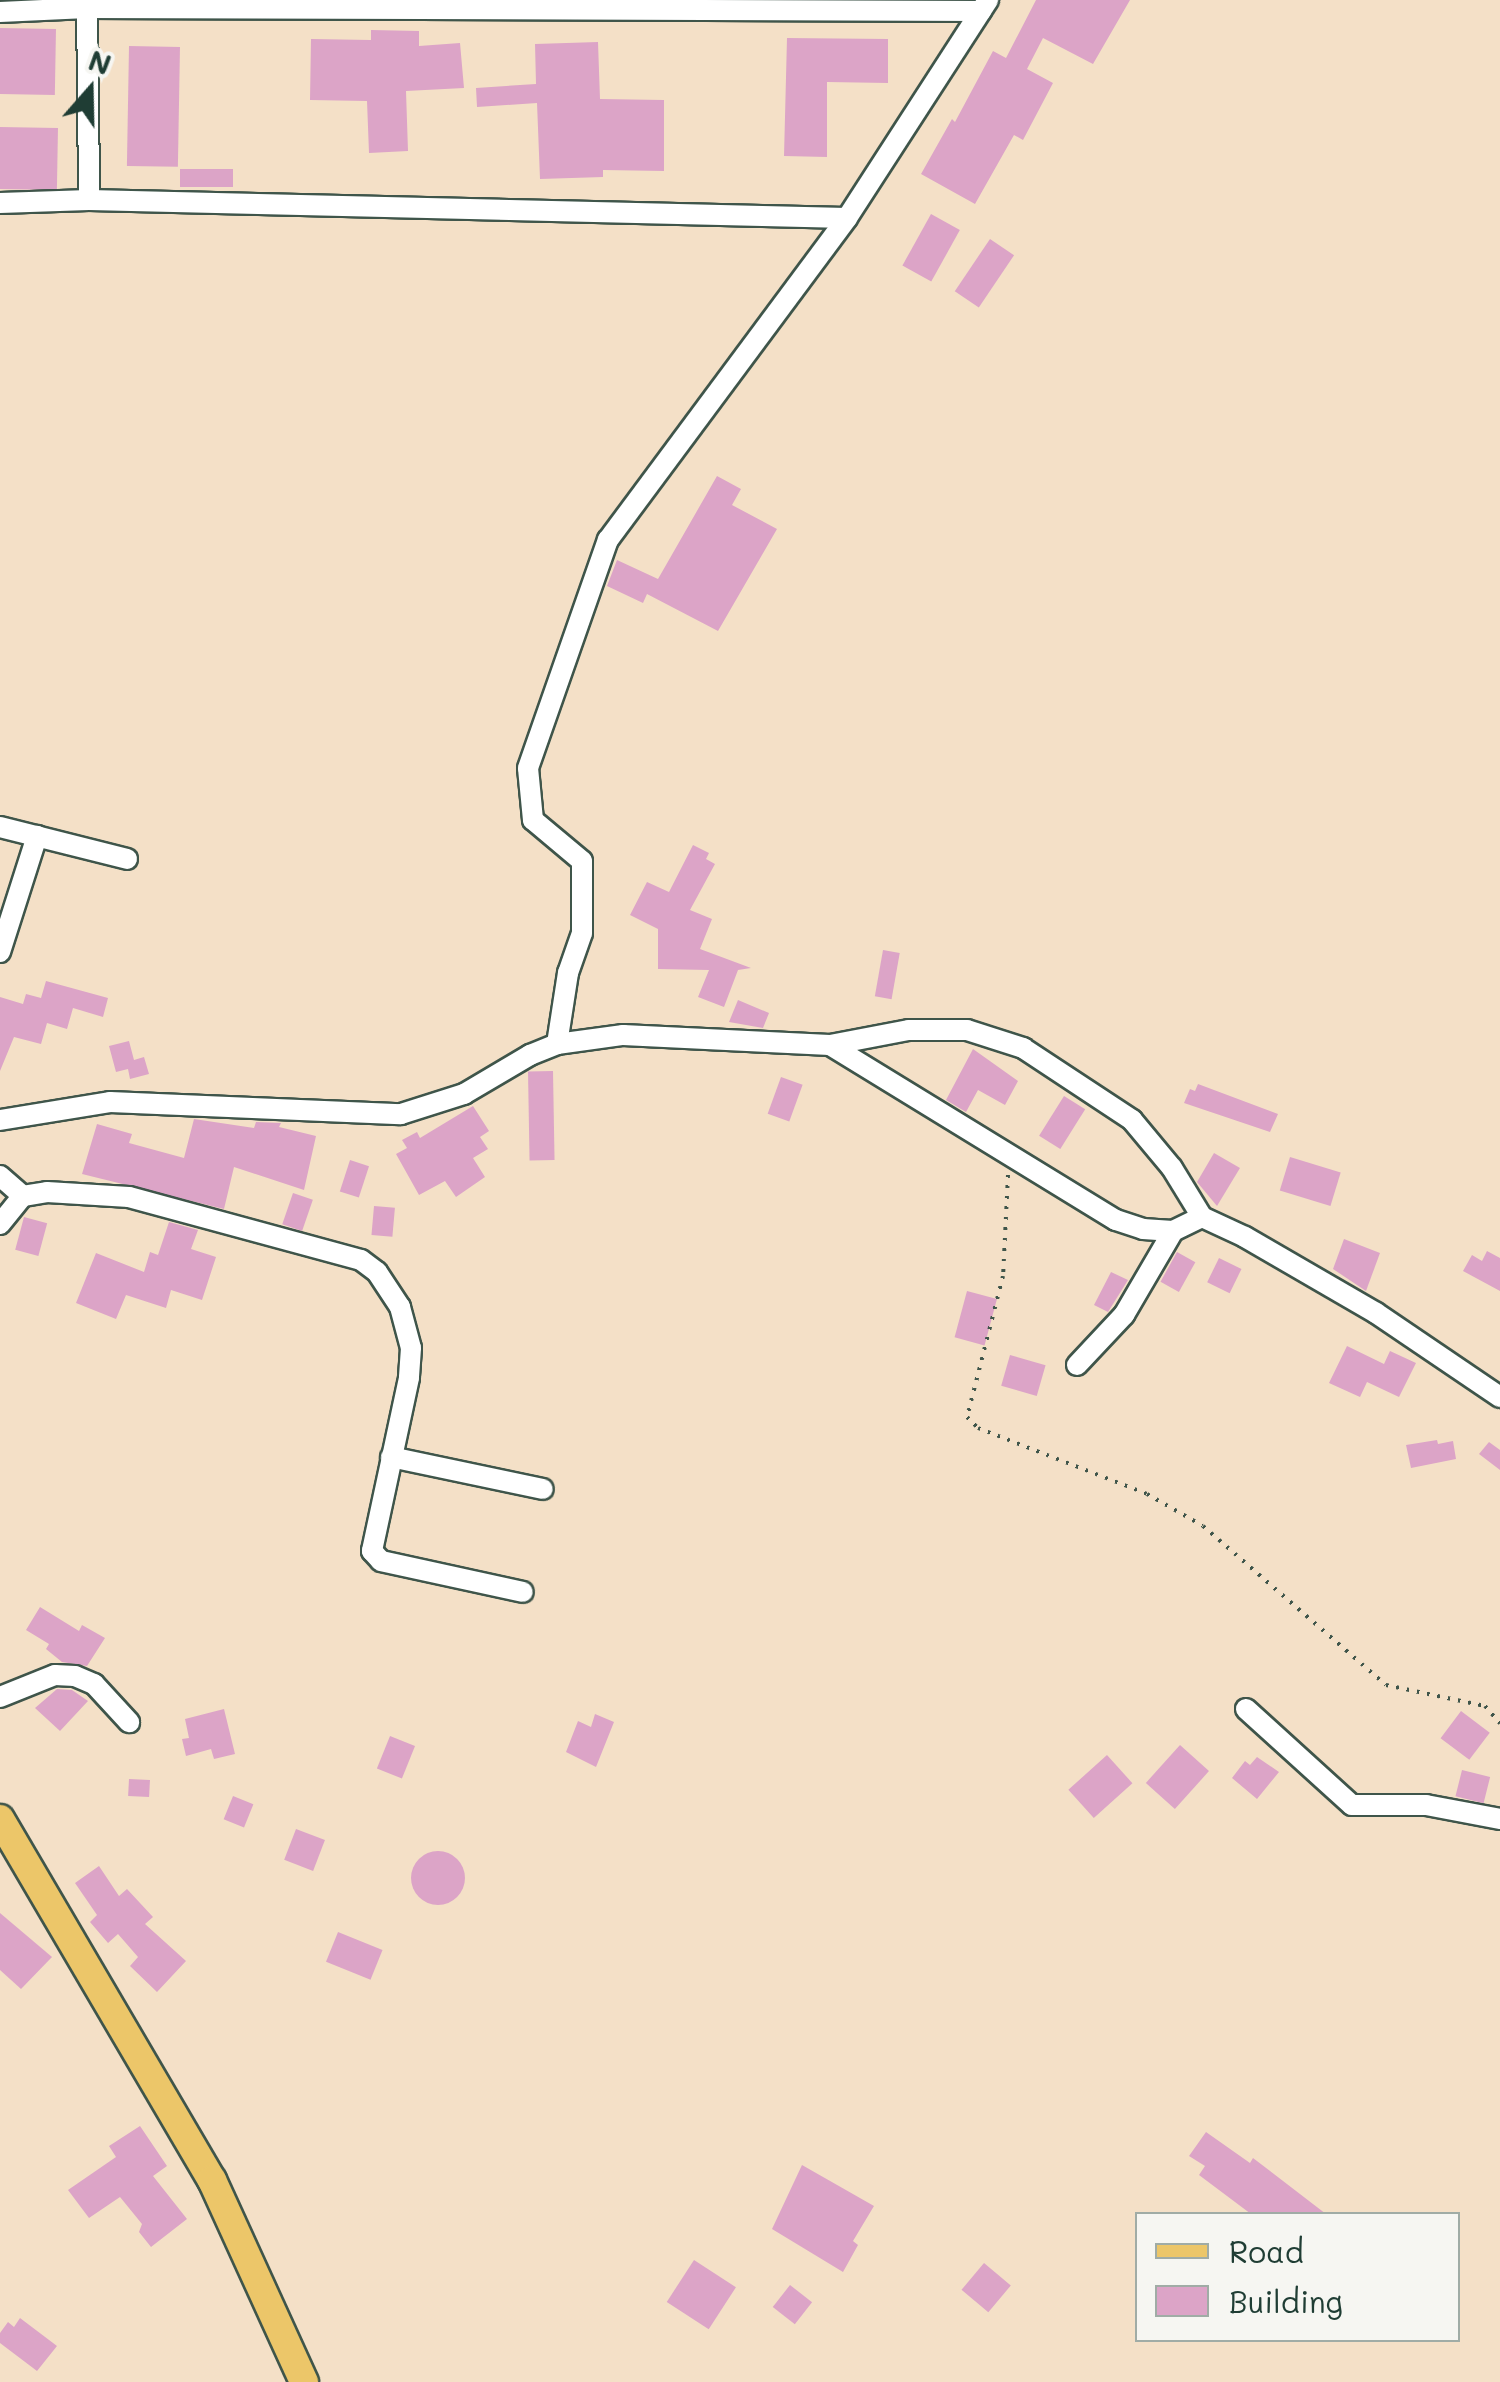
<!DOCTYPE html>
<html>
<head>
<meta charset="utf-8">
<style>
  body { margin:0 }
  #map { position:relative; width:1500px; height:2382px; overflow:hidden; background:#f4e0c7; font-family:Mali,sans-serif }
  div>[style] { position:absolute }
  .building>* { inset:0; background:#dca4c7; transform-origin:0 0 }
  .round { border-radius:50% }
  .path>* { height:4px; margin-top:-2px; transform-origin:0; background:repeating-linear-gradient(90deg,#3f554a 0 2.5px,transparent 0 10.5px) }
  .roads { filter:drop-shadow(2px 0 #3f554a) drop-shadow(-2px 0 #3f554a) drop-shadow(0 2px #3f554a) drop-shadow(0 -2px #3f554a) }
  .minor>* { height:20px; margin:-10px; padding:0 10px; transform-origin:10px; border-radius:10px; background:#fff }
  .major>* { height:28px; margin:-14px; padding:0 14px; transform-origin:14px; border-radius:14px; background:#ecc669 }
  span { translate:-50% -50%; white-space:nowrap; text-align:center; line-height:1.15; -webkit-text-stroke:10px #f6f6f2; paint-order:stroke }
  .legend { position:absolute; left:1135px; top:2212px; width:325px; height:130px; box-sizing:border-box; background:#f6f6f2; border:2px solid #a0aca6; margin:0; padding:12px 18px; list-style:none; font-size:30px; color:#1f3d34 }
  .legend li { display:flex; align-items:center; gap:20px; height:50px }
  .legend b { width:50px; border:2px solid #a0aca6 }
  .north { position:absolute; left:40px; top:40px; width:100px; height:100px; -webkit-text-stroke:8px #f6f6f2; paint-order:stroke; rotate:20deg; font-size:28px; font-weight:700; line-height:40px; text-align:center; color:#1f3d34 }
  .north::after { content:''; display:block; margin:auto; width:35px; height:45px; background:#1f3d34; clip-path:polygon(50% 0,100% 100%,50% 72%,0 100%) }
</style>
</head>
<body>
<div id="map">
  <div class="building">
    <i style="clip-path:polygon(1036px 0,1130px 0,1093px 64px,1043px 38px,1027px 69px,1053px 83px,1023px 140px,1014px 135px,975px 204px,921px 174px,952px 119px,955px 122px,993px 51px,1006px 58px)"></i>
    <i style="left:0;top:28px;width:56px;height:66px;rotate:1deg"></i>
    <i style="clip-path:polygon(371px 30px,419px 31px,419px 46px,460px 43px,464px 88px,406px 91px,408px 151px,369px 153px,367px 101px,310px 100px,311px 39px,371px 40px)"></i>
    <i style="clip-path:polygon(787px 38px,888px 39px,888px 83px,827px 82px,827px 157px,784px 156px)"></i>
    <i style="clip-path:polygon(598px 42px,600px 99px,664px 100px,664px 171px,603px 170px,603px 177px,540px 179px,537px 103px,477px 107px,476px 88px,536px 84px,535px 44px)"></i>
    <i style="left:129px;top:46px;width:51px;height:120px;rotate:1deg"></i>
    <i style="left:0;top:127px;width:58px;height:62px;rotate:1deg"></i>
    <i style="left:180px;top:169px;width:53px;height:18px"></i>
    <i style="left:931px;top:214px;width:33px;height:59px;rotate:29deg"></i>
    <i style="left:990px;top:239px;width:29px;height:63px;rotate:34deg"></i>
    <i style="clip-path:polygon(717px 476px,741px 489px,732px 505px,777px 529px,718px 631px,647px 594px,643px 603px,607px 586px,617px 560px,658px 579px)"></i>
    <i style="clip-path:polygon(693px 845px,709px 853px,706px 859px,715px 864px,690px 910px,712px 919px,700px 949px,751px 968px,738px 970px,724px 1007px,698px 997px,709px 970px,658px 969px,658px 929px,630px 915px,647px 882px,669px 892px)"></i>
    <i style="left:883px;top:950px;width:17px;height:47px;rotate:10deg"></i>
    <i style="clip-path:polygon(46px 981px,108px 998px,103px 1017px,73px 1008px,67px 1029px,47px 1023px,41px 1044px,14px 1037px,0 1071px,0 997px,23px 1004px,26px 994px,41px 998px)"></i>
    <i style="clip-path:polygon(738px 1000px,769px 1013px,763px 1028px,729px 1022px)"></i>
    <i style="clip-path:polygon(129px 1041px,134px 1060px,144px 1057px,149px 1074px,130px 1079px,128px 1069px,116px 1072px,109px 1046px)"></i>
    <i style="clip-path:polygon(973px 1049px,1018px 1081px,1005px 1105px,978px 1090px,966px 1112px,946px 1100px)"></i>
    <i style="left:553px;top:1071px;width:89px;height:25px;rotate:89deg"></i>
    <i style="left:781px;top:1077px;width:23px;height:39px;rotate:20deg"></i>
    <i style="clip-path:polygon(1198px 1084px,1278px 1114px,1270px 1132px,1184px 1103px,1190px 1089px,1195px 1091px)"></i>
    <i style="left:1064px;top:1096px;width:25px;height:47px;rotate:32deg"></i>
    <i style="clip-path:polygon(473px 1106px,489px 1131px,480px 1137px,488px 1149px,473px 1158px,485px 1177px,456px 1197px,445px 1181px,419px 1195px,396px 1154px,407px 1148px,402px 1140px,417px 1132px,420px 1138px)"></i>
    <i style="clip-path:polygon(194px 1119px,254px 1128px,256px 1122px,281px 1123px,279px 1127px,316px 1136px,304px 1190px,234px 1167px,224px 1209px,82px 1174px,97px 1124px,132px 1134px,129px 1143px,184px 1158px)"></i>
    <i style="clip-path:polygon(1214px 1153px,1240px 1168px,1217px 1206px,1197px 1182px)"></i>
    <i style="left:1290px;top:1157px;width:53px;height:35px;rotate:17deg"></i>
    <i style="left:350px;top:1160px;width:20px;height:33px;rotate:18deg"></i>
    <i style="left:293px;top:1193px;width:21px;height:33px;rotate:19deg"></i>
    <i style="left:374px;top:1206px;width:21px;height:29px;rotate:5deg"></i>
    <i style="left:24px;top:1217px;width:24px;height:34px;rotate:15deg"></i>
    <i style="clip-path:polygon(169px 1222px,198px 1230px,191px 1249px,216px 1257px,202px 1300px,171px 1290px,166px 1308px,126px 1295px,116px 1319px,76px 1303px,96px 1253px,144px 1272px,150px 1252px,158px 1255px)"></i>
    <i style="clip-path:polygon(1344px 1239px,1380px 1253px,1366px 1291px,1333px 1269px)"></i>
    <i style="clip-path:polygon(1487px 1251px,1500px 1258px,1500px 1291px,1463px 1271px,1472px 1255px,1482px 1261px)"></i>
    <i style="left:1177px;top:1252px;width:21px;height:34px;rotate:29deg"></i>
    <i style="left:1219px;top:1258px;width:25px;height:27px;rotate:26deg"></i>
    <i style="clip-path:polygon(1111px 1272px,1128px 1280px,1108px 1312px,1094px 1305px)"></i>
    <i style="left:967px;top:1291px;width:31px;height:48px;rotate:15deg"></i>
    <i style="clip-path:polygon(1347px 1346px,1384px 1364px,1390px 1351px,1416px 1363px,1399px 1397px,1367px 1382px,1360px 1397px,1329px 1383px)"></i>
    <i style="left:1010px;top:1355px;width:37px;height:32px;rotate:16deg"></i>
    <i style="clip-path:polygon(1437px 1440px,1438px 1444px,1453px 1441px,1456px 1459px,1411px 1468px,1406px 1445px)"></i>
    <i style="clip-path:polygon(1489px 1442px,1500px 1450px,1500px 1470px,1479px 1454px)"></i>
    <i style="clip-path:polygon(40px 1607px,79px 1631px,82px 1625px,105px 1638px,87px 1666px,62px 1662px,46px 1649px,49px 1644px,26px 1630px)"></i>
    <i style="clip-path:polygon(57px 1689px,72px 1690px,88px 1701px,60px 1731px,35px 1708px)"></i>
    <i style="clip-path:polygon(224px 1709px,235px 1754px,214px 1759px,211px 1749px,186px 1756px,182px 1739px,189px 1738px,185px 1719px)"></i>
    <i style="left:1461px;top:1711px;width:36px;height:34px;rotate:37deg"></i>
    <i style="clip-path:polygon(595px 1714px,614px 1722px,596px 1767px,566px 1752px,578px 1721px,591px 1727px)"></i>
    <i style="left:390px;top:1736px;width:27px;height:35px;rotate:22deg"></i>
    <i style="left:1180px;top:1745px;width:39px;height:51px;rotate:42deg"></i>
    <i style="left:1107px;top:1755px;width:38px;height:52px;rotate:48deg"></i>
    <i style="clip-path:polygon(1257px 1757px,1279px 1772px,1257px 1799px,1232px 1778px,1245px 1761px,1250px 1765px)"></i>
    <i style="left:1462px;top:1770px;width:29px;height:27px;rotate:14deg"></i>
    <i style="left:129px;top:1779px;width:21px;height:17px;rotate:3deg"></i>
    <i style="left:233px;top:1796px;width:22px;height:25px;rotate:22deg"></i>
    <i style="left:296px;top:1829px;width:31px;height:33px;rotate:21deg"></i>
    <i class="round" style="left:411px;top:1851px;width:54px;height:54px"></i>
    <i style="clip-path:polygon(99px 1866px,119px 1896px,127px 1889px,153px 1917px,145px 1924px,186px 1961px,157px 1992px,130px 1966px,138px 1957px,118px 1934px,108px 1943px,90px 1922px,97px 1915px,75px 1883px)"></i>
    <i style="clip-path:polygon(0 1913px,52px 1957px,21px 1989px,0 1970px)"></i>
    <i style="left:338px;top:1932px;width:48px;height:32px;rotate:22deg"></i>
    <i style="clip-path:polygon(140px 2126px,167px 2166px,153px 2176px,187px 2219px,151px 2247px,139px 2232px,142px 2224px,120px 2197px,89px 2218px,68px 2190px,116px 2157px,109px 2146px)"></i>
    <i style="clip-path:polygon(1206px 2132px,1250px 2163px,1253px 2158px,1326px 2214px,1251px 2214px,1199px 2175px,1205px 2166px,1189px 2156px)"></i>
    <i style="clip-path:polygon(802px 2165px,874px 2206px,853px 2241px,858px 2245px,843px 2272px,772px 2229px)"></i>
    <i style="left:694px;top:2260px;width:50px;height:50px;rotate:33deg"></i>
    <i style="left:984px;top:2263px;width:35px;height:35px;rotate:40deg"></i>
    <i style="left:790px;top:2285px;width:28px;height:28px;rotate:38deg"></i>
    <i style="clip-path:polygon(20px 2318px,57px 2346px,37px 2371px,0 2343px,0 2333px,8px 2322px,14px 2327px)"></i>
  </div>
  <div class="path">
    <i style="left:1008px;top:1175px;width:101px;rotate:92.8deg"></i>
    <i style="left:1003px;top:1276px;width:146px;rotate:104.3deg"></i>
    <i style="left:967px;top:1417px;width:16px;rotate:45deg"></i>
    <i style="left:978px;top:1428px;width:181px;rotate:21.3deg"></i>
    <i style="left:1147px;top:1494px;width:64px;rotate:29.7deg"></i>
    <i style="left:1203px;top:1526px;width:242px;rotate:41deg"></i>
    <i style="left:1386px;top:1685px;width:101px;rotate:12deg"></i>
    <i style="left:1485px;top:1706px;width:23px;rotate:49deg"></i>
  </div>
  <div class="roads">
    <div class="minor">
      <i style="left:87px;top:0;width:200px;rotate:89.4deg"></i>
      <i style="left:89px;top:200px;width:758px;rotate:1.36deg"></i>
      <i style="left:847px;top:218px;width:260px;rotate:-57.1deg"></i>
      <i style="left:0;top:12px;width:87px;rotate:-2.6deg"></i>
      <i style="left:87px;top:8px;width:894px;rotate:0.19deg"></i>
      <i style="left:0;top:203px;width:89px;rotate:-1.9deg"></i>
      <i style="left:0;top:827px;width:131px;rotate:14.1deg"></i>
      <i style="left:0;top:952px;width:122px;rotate:-72.3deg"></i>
      <i style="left:557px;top:1044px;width:72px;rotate:-81.2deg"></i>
      <i style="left:568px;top:973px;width:42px;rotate:-70.7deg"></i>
      <i style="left:582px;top:933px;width:72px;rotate:-90deg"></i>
      <i style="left:582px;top:861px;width:64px;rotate:-140.1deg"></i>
      <i style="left:533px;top:820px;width:52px;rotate:-95.5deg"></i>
      <i style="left:528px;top:768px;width:242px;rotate:-70.7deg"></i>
      <i style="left:608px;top:540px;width:401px;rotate:-53.4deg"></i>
      <i style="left:830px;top:1045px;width:335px;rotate:31.5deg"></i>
      <i style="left:1116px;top:1220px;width:28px;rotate:18deg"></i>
      <i style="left:1143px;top:1229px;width:30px;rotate:4deg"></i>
      <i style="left:1173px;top:1231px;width:32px;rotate:-26deg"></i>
      <i style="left:1202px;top:1217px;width:47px;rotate:24.9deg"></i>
      <i style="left:1245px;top:1237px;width:151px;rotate:30.1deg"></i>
      <i style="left:1376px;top:1313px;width:150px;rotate:34.1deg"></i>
      <i style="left:0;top:1120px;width:111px;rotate:-9.3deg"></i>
      <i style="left:110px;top:1102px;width:291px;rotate:2.4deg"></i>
      <i style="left:401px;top:1114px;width:66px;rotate:-17.6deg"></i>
      <i style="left:464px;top:1094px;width:77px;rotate:-30.6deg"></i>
      <i style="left:530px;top:1055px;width:29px;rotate:-22deg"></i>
      <i style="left:557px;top:1044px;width:67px;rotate:-7.8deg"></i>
      <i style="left:623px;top:1035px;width:207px;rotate:2.8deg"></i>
      <i style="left:830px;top:1045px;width:80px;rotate:-10.8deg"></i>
      <i style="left:909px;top:1030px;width:58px"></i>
      <i style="left:967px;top:1030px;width:59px;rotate:17.8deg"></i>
      <i style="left:1023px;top:1048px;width:131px;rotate:33.4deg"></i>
      <i style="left:1132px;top:1120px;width:62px;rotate:50.2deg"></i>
      <i style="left:1172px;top:1168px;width:57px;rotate:58.5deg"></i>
      <i style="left:0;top:1176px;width:30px;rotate:41deg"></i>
      <i style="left:0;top:1224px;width:36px;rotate:-51deg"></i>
      <i style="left:23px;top:1196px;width:24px;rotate:-9deg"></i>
      <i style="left:47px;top:1192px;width:82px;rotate:3.5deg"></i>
      <i style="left:129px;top:1197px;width:240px;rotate:15.2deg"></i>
      <i style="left:361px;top:1260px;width:20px;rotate:37deg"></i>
      <i style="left:377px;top:1272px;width:42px;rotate:56.7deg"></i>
      <i style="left:400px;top:1307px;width:42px;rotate:75deg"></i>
      <i style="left:411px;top:1348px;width:30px;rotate:94deg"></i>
      <i style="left:409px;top:1378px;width:177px;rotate:102.1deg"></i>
      <i style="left:372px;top:1551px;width:13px;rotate:48deg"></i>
      <i style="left:381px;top:1561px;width:145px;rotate:12.3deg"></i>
      <i style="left:1077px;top:1365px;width:69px;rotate:-46.8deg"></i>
      <i style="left:1124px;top:1315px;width:97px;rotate:-59.7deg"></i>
      <i style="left:391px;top:1457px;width:155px;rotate:11.9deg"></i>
      <i style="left:0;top:1697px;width:59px;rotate:-21.8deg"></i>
      <i style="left:55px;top:1675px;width:20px;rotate:3deg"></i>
      <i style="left:75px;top:1676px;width:21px;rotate:23deg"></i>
      <i style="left:94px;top:1684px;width:52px;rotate:47.4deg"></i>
      <i style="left:1246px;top:1709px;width:143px;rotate:42.2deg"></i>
      <i style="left:1352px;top:1805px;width:74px"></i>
      <i style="left:1426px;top:1805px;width:75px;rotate:10.7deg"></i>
    </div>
    <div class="major">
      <i style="left:0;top:1819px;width:419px;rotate:59.6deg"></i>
      <i style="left:212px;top:2180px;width:222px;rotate:65.5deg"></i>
    </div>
  </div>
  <ul class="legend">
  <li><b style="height:12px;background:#ecc669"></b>Road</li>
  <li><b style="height:28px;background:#dca4c7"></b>Building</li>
  </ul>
  <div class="north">N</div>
</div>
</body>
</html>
